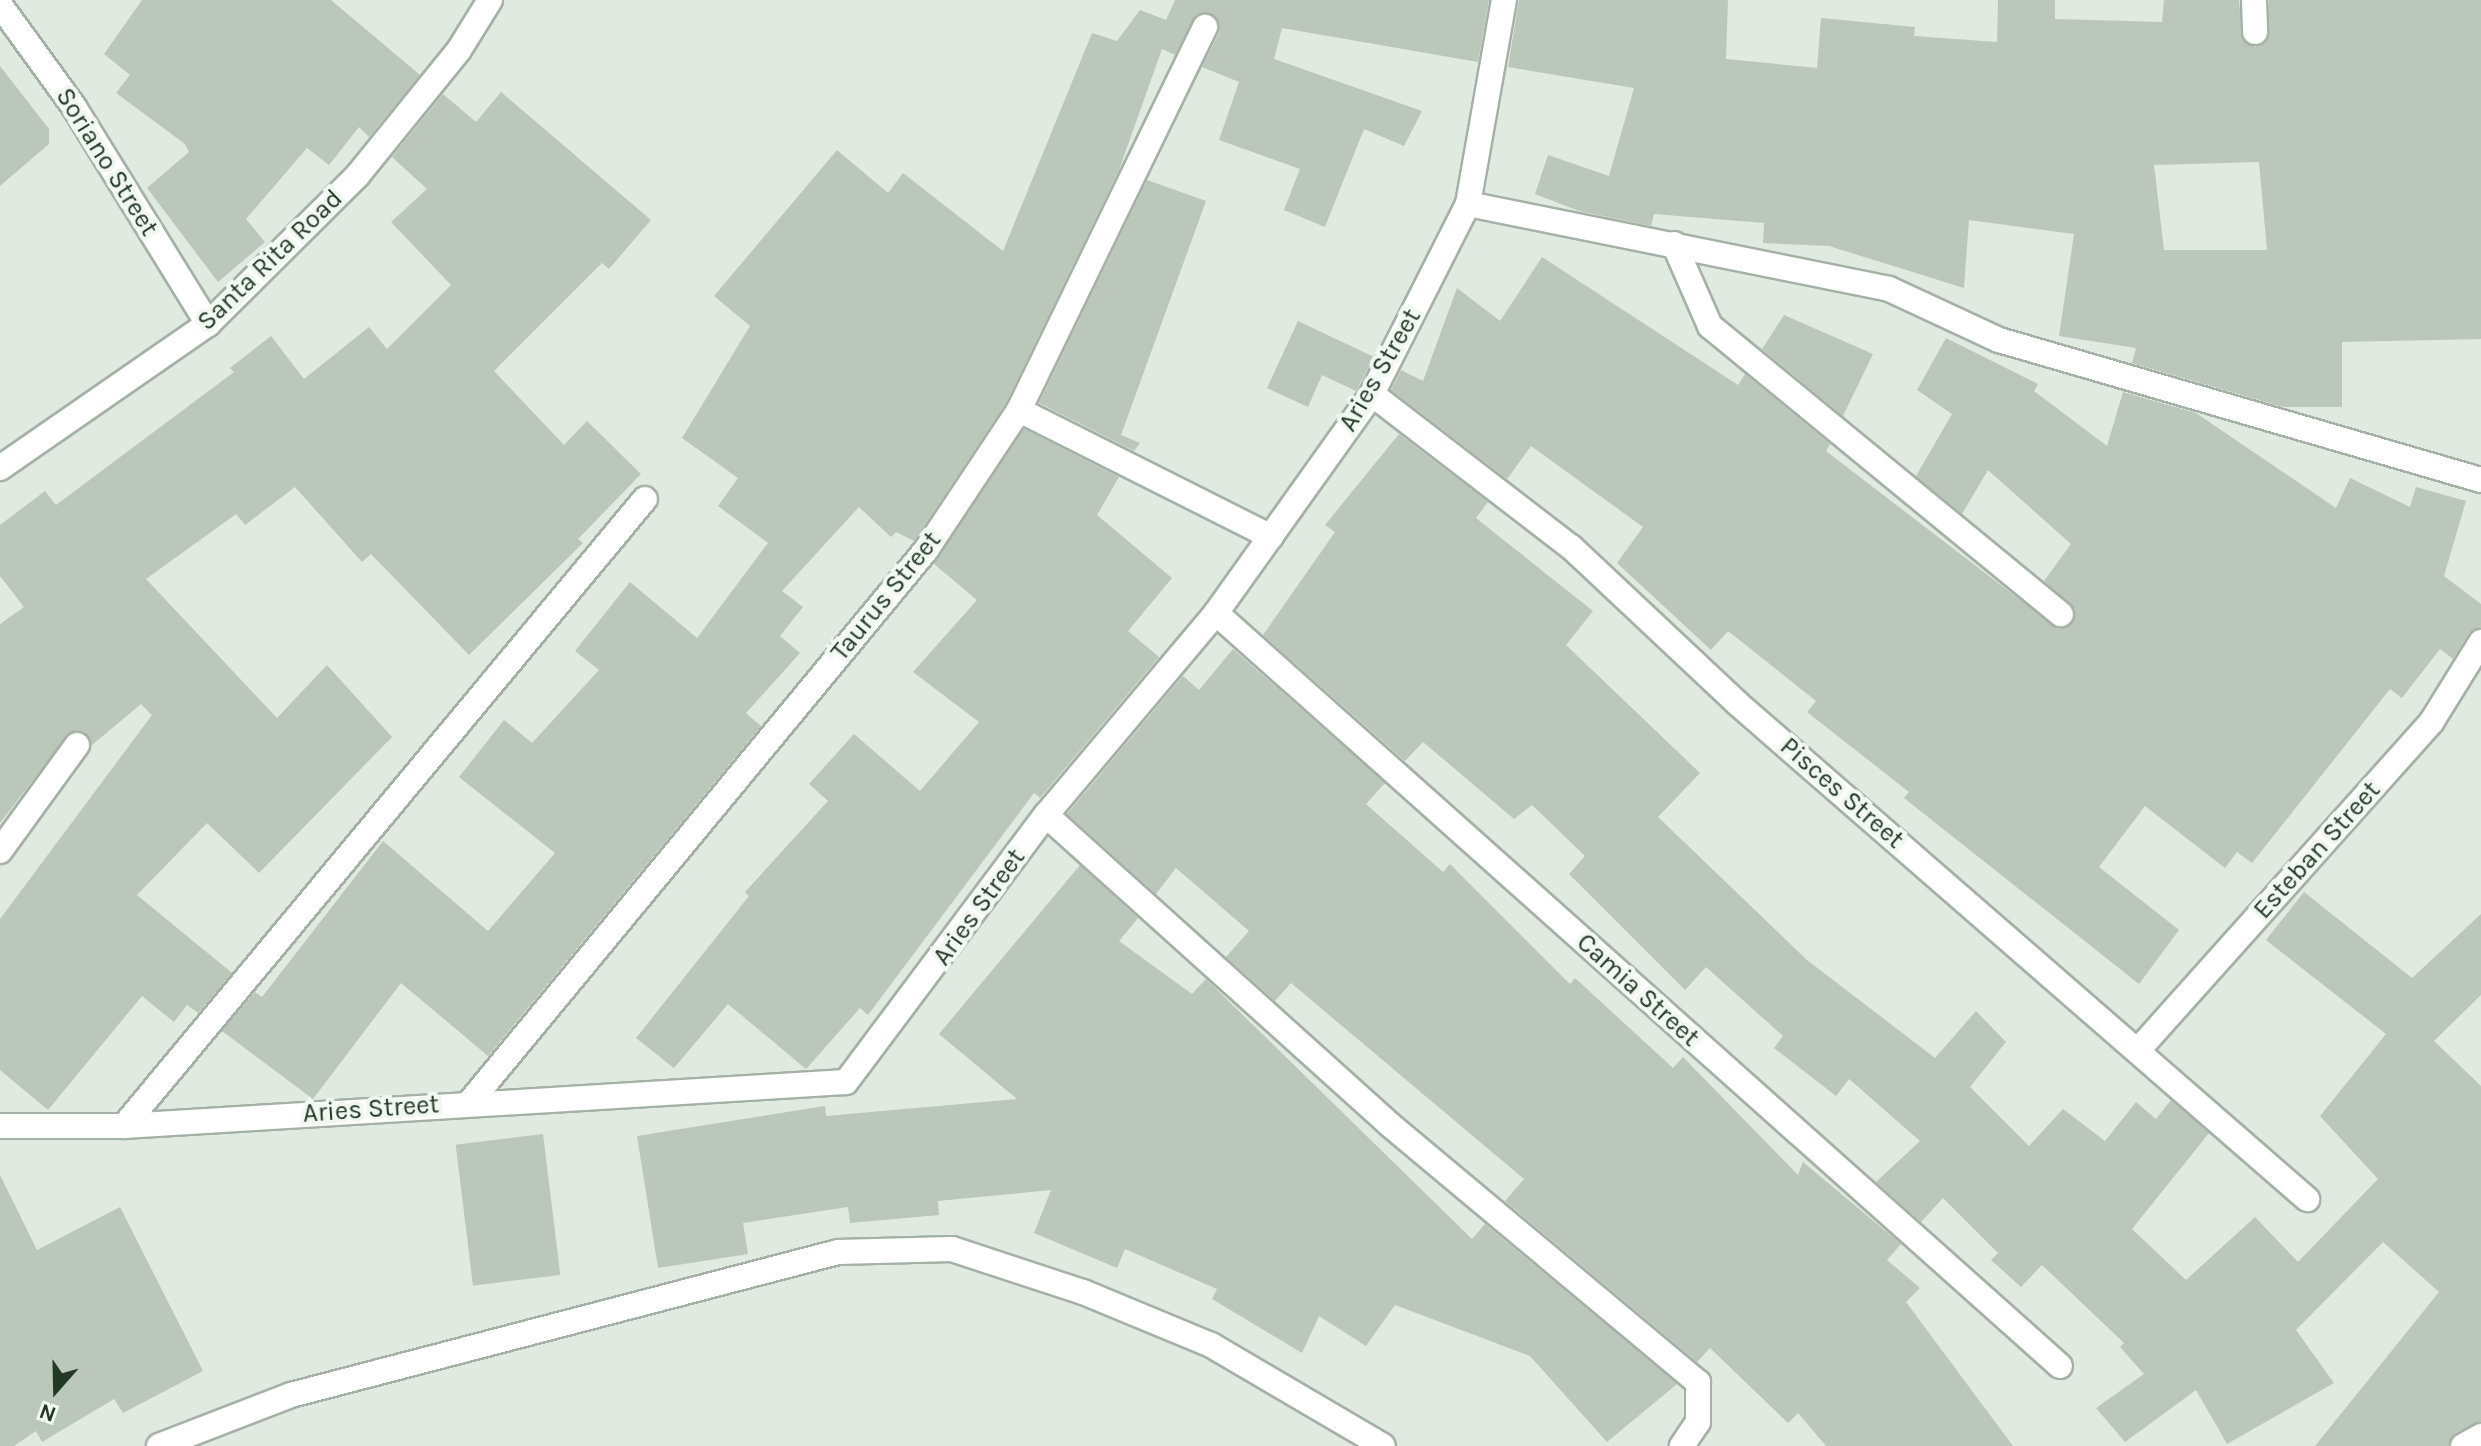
<!DOCTYPE html>
<html>
<head>
<meta charset="utf-8">
<style>
  body { margin:0 }
  #map { position:relative; width:2481px; height:1446px; overflow:hidden; background:#e1eae1; font-family:Karla,sans-serif }
  div>[style] { position:absolute }
  .building>* { inset:0; background:#bac7ba; transform-origin:0 0 }
  .roads { filter:drop-shadow(2px 0 #a4b1a5) drop-shadow(-2px 0 #a4b1a5) drop-shadow(0 2px #a4b1a5) drop-shadow(0 -2px #a4b1a5) }
  .lane>* { height:24px; margin:-12px; padding:0 12px; transform-origin:12px; border-radius:12px; background:#fff }
  .street>* { height:24px; margin:-12px; padding:0 12px; transform-origin:12px; border-radius:12px; background:#fff }
  .secondary>* { height:24px; margin:-12px; padding:0 12px; transform-origin:12px; border-radius:12px; background:#fff }
  span { translate:-50% -50%; white-space:nowrap; text-align:center; line-height:1.15; -webkit-text-stroke:8px #f1f7f1; paint-order:stroke }
  .street-label { font-size:26px; color:#233926 }
  .north { position:absolute; left:16px; top:1350px; width:80px; height:80px; -webkit-text-stroke:6px #f1f7f1; paint-order:stroke; rotate:200deg; font-size:22px; font-weight:700; line-height:32px; text-align:center; color:#233926 }
  .north::after { content:''; display:block; margin:auto; width:28px; height:36px; background:#233926; clip-path:polygon(50% 0,100% 100%,50% 72%,0 100%) }
</style>
</head>
<body>
<div id="map">
  <div class="building">
    <i style="clip-path:polygon(142px 0,331px 0,420px 75px,369px 137px,359px 127px,329px 165px,307px 148px,246px 219px,265px 242px,218px 282px,147px 188px,189px 152px,185px 144px,116px 93px,130px 75px,104px 54px)"></i>
    <i style="clip-path:polygon(1175px 0,1489px 0,1478px 62px,1282px 28px,1274px 59px,1422px 111px,1404px 146px,1364px 129px,1325px 227px,1284px 210px,1300px 169px,1219px 140px,1239px 82px,1202px 67px,1219px 33px,1217px 18px,1197px 14px,1175px 55px,1162px 49px,1119px 170px,1006px 403px,914px 541px,896px 532px,891px 537px,859px 507px,782px 591px,803px 607px,780px 636px,800px 653px,746px 713px,761px 726px,488px 1056px,401px 983px,313px 1099px,222px 1031px,255px 992px,262px 997px,383px 841px,488px 931px,555px 853px,459px 777px,504px 720px,532px 743px,599px 670px,575px 651px,630px 582px,697px 638px,768px 543px,718px 506px,738px 478px,682px 438px,750px 326px,714px 296px,837px 150px,888px 193px,903px 173px,1003px 251px,1092px 33px,1117px 41px,1140px 10px,1166px 20px)"></i>
    <i style="clip-path:polygon(evenodd,1519px 0,1728px 0,1726px 59px,1817px 68px,1821px 18px,1915px 27px,1914px 36px,1997px 42px,1998px 0,2055px 0,2055px 19px,2162px 22px,2164px 0,2239px 0,2242px 39px,2255px 47px,2268px 38px,2269px 0,2481px 0,2481px 339px,2342px 342px,2342px 407px,2283px 407px,2132px 363px,2136px 348px,2059px 336px,2074px 234px,1969px 220px,1964px 288px,1829px 246px,1763px 243px,1764px 223px,1654px 214px,1651px 226px,1579px 211px,1535px 194px,1548px 155px,1609px 176px,1634px 88px,1508px 67px,1519px 0,2259px 162px,2267px 250px,2164px 250px,2154px 165px,2259px 162px)"></i>
    <i style="clip-path:polygon(0 66px,49px 129px,49px 144px,0 186px)"></i>
    <i style="clip-path:polygon(501px 92px,651px 220px,609px 269px,602px 263px,494px 371px,564px 445px,587px 421px,641px 474px,578px 539px,583px 543px,469px 655px,371px 554px,362px 562px,295px 487px,245px 525px,236px 514px,146px 579px,277px 718px,327px 665px,392px 737px,259px 873px,207px 823px,137px 895px,232px 973px,198px 1013px,187px 1005px,174px 1022px,142px 996px,48px 1110px,0 1070px,0 919px,152px 715px,141px 704px,92px 745px,85px 732px,70px 732px,0 823px,0 624px,24px 607px,0 576px,0 525px,45px 491px,56px 505px,234px 372px,230px 368px,271px 336px,304px 379px,369px 327px,387px 349px,451px 285px,391px 222px,427px 189px,392px 157px,443px 94px,476px 122px)"></i>
    <i style="clip-path:polygon(1147px 180px,1206px 201px,1121px 435px,1140px 443px,1134px 451px,1039px 403px)"></i>
    <i style="clip-path:polygon(1542px 257px,1738px 385px,1745px 374px,1830px 444px,1826px 451px,2058px 629px,2072px 624px,2075px 609px,2044px 581px,2071px 544px,1988px 470px,1962px 514px,1916px 476px,1952px 414px,1917px 390px,1946px 338px,2038px 384px,2034px 391px,2107px 446px,2123px 392px,2196px 413px,2336px 508px,2350px 478px,2410px 507px,2416px 487px,2466px 501px,2444px 576px,2481px 604px,2481px 627px,2469px 633px,2453px 659px,2440px 649px,2402px 698px,2390px 689px,2252px 863px,2237px 852px,2225px 868px,2145px 806px,2099px 867px,2179px 930px,2139px 984px,1904px 798px,1909px 792px,1807px 712px,1816px 701px,1728px 631px,1711px 650px,1617px 563px,1643px 527px,1531px 446px,1507px 479px,1391px 390px,1401px 370px,1423px 381px,1457px 288px,1500px 321px)"></i>
    <i style="clip-path:polygon(1784px 315px,1873px 354px,1843px 416px,1762px 349px)"></i>
    <i style="clip-path:polygon(1298px 321px,1374px 357px,1356px 391px,1322px 375px,1308px 407px,1267px 388px)"></i>
    <i style="clip-path:polygon(1024px 429px,1119px 477px,1097px 515px,1172px 578px,1128px 631px,1159px 657px,1040px 798px,1034px 793px,868px 1015px,860px 1008px,806px 1069px,728px 1004px,674px 1068px,636px 1038px,749px 896px,745px 892px,828px 801px,809px 784px,854px 734px,920px 791px,979px 722px,913px 672px,977px 600px,934px 564px)"></i>
    <i style="clip-path:polygon(1399px 434px,1488px 502px,1476px 518px,1593px 611px,1566px 645px,1700px 773px,1658px 817px,1807px 960px,1935px 1058px,1976px 1011px,2006px 1042px,1970px 1087px,2029px 1146px,2063px 1109px,2105px 1141px,2136px 1102px,2156px 1119px,2171px 1100px,2209px 1133px,2132px 1229px,2186px 1280px,2255px 1217px,2298px 1262px,2378px 1179px,2320px 1116px,2386px 1034px,2266px 940px,2304px 892px,2412px 978px,2481px 914px,2481px 995px,2434px 1041px,2481px 1086px,2481px 1421px,2455px 1433px,2448px 1446px,2315px 1446px,2439px 1292px,2383px 1242px,2296px 1330px,2334px 1383px,2227px 1444px,2196px 1390px,2125px 1442px,2096px 1408px,2144px 1374px,2120px 1347px,2124px 1343px,2042px 1265px,2021px 1287px,1991px 1260px,1998px 1253px,1943px 1198px,1921px 1222px,1876px 1182px,1920px 1141px,1849px 1079px,1836px 1096px,1774px 1048px,1783px 1036px,1706px 967px,1685px 990px,1569px 874px,1585px 856px,1532px 805px,1514px 819px,1423px 742px,1405px 761px,1263px 635px,1335px 532px,1325px 525px)"></i>
    <i style="clip-path:polygon(1233px 649px,1385px 783px,1366px 804px,1443px 872px,1450px 864px,1570px 984px,1575px 978px,1673px 1068px,1683px 1057px,1798px 1175px,1803px 1162px,1901px 1244px,1887px 1260px,1920px 1288px,1906px 1302px,2013px 1446px,1826px 1446px,1798px 1413px,1788px 1423px,1710px 1348px,1697px 1362px,1505px 1201px,1524px 1179px,1291px 983px,1275px 1001px,1226px 957px,1249px 931px,1176px 868px,1156px 894px,1067px 814px,1183px 676px,1199px 690px)"></i>
    <i style="clip-path:polygon(1080px 865px,1138px 918px,1119px 941px,1192px 994px,1206px 979px,1472px 1239px,1485px 1224px,1677px 1384px,1607px 1442px,1530px 1356px,1395px 1305px,1366px 1346px,1319px 1316px,1302px 1353px,1212px 1299px,1217px 1289px,1125px 1249px,1117px 1268px,1034px 1233px,1051px 1190px,938px 1201px,939px 1215px,850px 1223px,848px 1207px,743px 1223px,748px 1254px,658px 1268px,637px 1136px,825px 1106px,826px 1116px,1017px 1099px,939px 1034px)"></i>
    <i style="left:543px;top:1134px;width:142px;height:88px;rotate:83deg"></i>
    <i style="clip-path:polygon(0 1175px,37px 1250px,120px 1207px,203px 1371px,123px 1413px,114px 1399px,42px 1442px,36px 1431px,14px 1446px,0 1446px)"></i>
  </div>
  <div class="roads">
    <div class="lane">
      <i style="left:2254px;top:0;width:32px;rotate:88deg"></i>
    </div>
    <div class="street">
      <i style="left:0;top:5px;width:126px;rotate:54deg"></i>
      <i style="left:74px;top:107px;width:255px;rotate:58.3deg"></i>
      <i style="left:1468px;top:204px;width:429px;rotate:11.4deg"></i>
      <i style="left:1889px;top:289px;width:121px;rotate:24.9deg"></i>
      <i style="left:1999px;top:340px;width:502px;rotate:16.2deg"></i>
      <i style="left:1674px;top:244px;width:90px;rotate:66.3deg"></i>
      <i style="left:1710px;top:326px;width:454px;rotate:39.4deg"></i>
      <i style="left:1372px;top:394px;width:251px;rotate:37.6deg"></i>
      <i style="left:1571px;top:547px;width:228px;rotate:43.2deg"></i>
      <i style="left:1737px;top:703px;width:756px;rotate:41.03deg"></i>
      <i style="left:1019px;top:410px;width:282px;rotate:26.7deg"></i>
      <i style="left:1216px;top:613px;width:1131px;rotate:41.74deg"></i>
      <i style="left:1046px;top:815px;width:462px;rotate:42deg"></i>
      <i style="left:1389px;top:1124px;width:403px;rotate:39.9deg"></i>
      <i style="left:1698px;top:1382px;width:40px;rotate:90deg"></i>
      <i style="left:1698px;top:1422px;width:29px;rotate:124deg"></i>
      <i style="left:0;top:851px;width:131px;rotate:-54deg"></i>
      <i style="left:2140px;top:1048px;width:438px;rotate:-48.2deg"></i>
      <i style="left:2432px;top:721px;width:93px;rotate:-58.2deg"></i>
      <i style="left:470px;top:1102px;width:716px;rotate:-50.44deg"></i>
      <i style="left:926px;top:550px;width:168px;rotate:-56.4deg"></i>
      <i style="left:1019px;top:410px;width:426px;rotate:-64.1deg"></i>
      <i style="left:0;top:1126px;width:124px"></i>
      <i style="left:124px;top:1126px;width:723px;rotate:-3.49deg"></i>
      <i style="left:846px;top:1082px;width:334px;rotate:-53.2deg"></i>
      <i style="left:1046px;top:815px;width:264px;rotate:-49.9deg"></i>
      <i style="left:1216px;top:613px;width:269px;rotate:-54.5deg"></i>
      <i style="left:1372px;top:394px;width:213px;rotate:-63.2deg"></i>
      <i style="left:1468px;top:204px;width:207px;rotate:-80deg"></i>
      <i style="left:124px;top:1126px;width:815px;rotate:-50.28deg"></i>
      <i style="left:159px;top:1446px;width:142px;rotate:-21.1deg"></i>
      <i style="left:291px;top:1395px;width:565px;rotate:-14.65deg"></i>
      <i style="left:838px;top:1252px;width:114px;rotate:-1.5deg"></i>
      <i style="left:952px;top:1249px;width:138px;rotate:18.2deg"></i>
      <i style="left:1083px;top:1292px;width:139px;rotate:22.5deg"></i>
      <i style="left:1211px;top:1345px;width:199px;rotate:30.4deg"></i>
      <i style="left:2463px;top:1446px;width:21px;rotate:-29deg"></i>
    </div>
    <div class="secondary">
      <i style="left:0;top:468px;width:253px;rotate:-34.7deg"></i>
      <i style="left:208px;top:324px;width:210px;rotate:-44.8deg"></i>
      <i style="left:357px;top:176px;width:162px;rotate:-51deg"></i>
      <i style="left:459px;top:50px;width:59px;rotate:-58.2deg"></i>
    </div>
  </div>
  <div class="street-label">
    <span style="left:107px;top:162px;rotate:58deg">Soriano Street</span>
    <span style="left:270px;top:260px;rotate:-44deg">Santa Rita Road</span>
    <span style="left:1380px;top:370px;rotate:-60deg">Aries Street</span>
    <span style="left:886px;top:596px;rotate:-51deg">Taurus Street</span>
    <span style="left:1842px;top:793px;rotate:41deg">Pisces Street</span>
    <span style="left:2317px;top:850px;rotate:-48deg">Esteban Street</span>
    <span style="left:979px;top:907px;rotate:-54deg">Aries Street</span>
    <span style="left:1638px;top:990px;rotate:42deg">Camia Street</span>
    <span style="left:371px;top:1109px;rotate:-4deg">Aries Street</span>
  </div>
  <div class="north">N</div>
</div>
</body>
</html>
